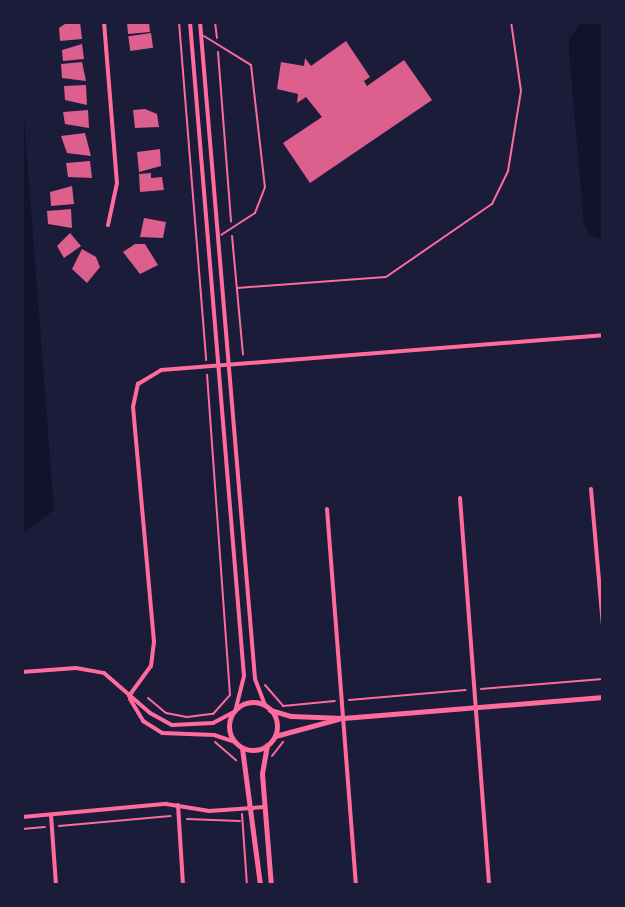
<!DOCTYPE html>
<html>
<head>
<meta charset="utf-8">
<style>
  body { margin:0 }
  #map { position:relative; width:625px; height:907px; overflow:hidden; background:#1b1b3a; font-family:Overpass,sans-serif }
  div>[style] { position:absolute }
  .water>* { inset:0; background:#12122b }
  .building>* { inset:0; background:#dd5f8e; transform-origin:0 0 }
  .path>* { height:2px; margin:-1px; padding:0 1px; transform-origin:1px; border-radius:1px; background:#ff6b9d }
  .service>* { height:2px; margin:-1px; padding:0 1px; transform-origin:1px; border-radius:1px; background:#ff6b9d }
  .minor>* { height:4px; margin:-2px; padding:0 2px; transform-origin:2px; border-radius:2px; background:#ff6b9d }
  .tertiary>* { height:5px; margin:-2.5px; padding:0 2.5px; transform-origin:2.5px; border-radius:2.5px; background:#ff6b9d }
  .tertiary>.ring { margin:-2.5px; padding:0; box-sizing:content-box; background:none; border:5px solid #ff6b9d; border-radius:50% }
  span { translate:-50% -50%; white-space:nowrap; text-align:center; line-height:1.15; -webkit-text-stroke:6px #1b1b3a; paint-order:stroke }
  .frame { position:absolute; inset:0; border:24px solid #1b1b3a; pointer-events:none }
</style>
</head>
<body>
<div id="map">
  <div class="water">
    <i style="clip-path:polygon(581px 22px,603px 22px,603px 240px,589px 235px,584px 224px,569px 52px,569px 39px)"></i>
    <i style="clip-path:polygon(22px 93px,54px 510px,22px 533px)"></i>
  </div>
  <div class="building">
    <i style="clip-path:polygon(68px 22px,80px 22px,82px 39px,60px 41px,59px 28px)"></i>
    <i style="clip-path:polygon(127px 22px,149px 22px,150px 32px,128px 34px)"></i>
    <i style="left:151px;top:33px;width:15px;height:23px;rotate:82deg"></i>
    <i style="clip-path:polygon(346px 41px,370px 77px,364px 81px,367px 86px,404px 60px,432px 100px,310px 183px,283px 143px,322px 117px,306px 97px,297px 103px,298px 94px,277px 89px,281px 62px,304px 66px,305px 58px,311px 66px)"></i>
    <i style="clip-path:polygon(82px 44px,84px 59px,63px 61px,62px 50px)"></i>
    <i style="clip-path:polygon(82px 62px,86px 81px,62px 78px,61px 64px)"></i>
    <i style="clip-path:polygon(86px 85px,87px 105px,65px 100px,64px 86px)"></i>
    <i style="clip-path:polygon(145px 109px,157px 114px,159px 127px,135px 128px,133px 110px)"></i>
    <i style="clip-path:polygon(88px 110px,89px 128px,65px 124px,63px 112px)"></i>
    <i style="clip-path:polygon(85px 133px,91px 156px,67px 153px,61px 136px)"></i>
    <i style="clip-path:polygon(160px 149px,161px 166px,139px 172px,137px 152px)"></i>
    <i style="clip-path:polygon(90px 161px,92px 178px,68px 177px,66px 163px)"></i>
    <i style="clip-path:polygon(151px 173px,151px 178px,162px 177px,164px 190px,140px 192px,139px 174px)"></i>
    <i style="clip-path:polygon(72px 186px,74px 204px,51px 206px,50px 192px)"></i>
    <i style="clip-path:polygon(71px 209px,72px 228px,48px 224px,47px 211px)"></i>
    <i style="clip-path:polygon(144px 218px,166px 222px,163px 238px,140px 237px)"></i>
    <i style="clip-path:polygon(70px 233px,81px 246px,64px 258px,57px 246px)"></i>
    <i style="clip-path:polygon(135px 244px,145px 244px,158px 265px,140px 274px,123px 252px)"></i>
    <i style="clip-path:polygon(82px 249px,96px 257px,100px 267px,87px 283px,72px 269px)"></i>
  </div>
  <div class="path">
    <i style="left:179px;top:22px;width:339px;rotate:85.4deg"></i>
    <i style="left:215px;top:22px;width:16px;rotate:83deg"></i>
    <i style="left:218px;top:52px;width:170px;rotate:85.6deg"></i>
    <i style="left:232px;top:236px;width:119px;rotate:84.7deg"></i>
    <i style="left:237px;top:288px;width:149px;rotate:-4.2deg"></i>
    <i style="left:386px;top:277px;width:129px;rotate:-34.6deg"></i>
    <i style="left:492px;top:204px;width:37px;rotate:-64deg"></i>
    <i style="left:508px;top:171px;width:81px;rotate:-80.8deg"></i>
    <i style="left:521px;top:91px;width:70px;rotate:-98.2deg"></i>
    <i style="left:265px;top:685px;width:28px;rotate:49deg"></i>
    <i style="left:283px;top:706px;width:52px;rotate:-5.5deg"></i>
    <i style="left:481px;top:689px;width:122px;rotate:-4.7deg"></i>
    <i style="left:148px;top:698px;width:23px;rotate:40deg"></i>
    <i style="left:166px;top:713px;width:21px;rotate:11deg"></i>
    <i style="left:187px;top:717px;width:26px;rotate:-7deg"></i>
    <i style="left:213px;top:714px;width:25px;rotate:-48deg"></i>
    <i style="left:230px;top:695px;width:321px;rotate:-94.1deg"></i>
    <i style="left:349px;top:700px;width:117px;rotate:-4.9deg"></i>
    <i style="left:215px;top:742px;width:28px;rotate:41deg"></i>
    <i style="left:272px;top:756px;width:18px;rotate:-52deg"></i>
    <i style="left:242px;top:814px;width:71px;rotate:86deg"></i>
    <i style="left:187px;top:819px;width:53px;rotate:2.2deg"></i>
    <i style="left:59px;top:826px;width:112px;rotate:-5.1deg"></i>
    <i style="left:22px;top:829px;width:23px;rotate:-5deg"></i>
  </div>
  <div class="service">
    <i style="left:204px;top:36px;width:55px;rotate:31.7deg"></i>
    <i style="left:251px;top:65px;width:123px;rotate:83.5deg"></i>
    <i style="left:265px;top:187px;width:28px;rotate:111deg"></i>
    <i style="left:255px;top:213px;width:40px;rotate:147.1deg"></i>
  </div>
  <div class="minor">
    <i style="left:104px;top:22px;width:162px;rotate:85.4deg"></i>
    <i style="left:117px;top:183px;width:43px;rotate:102.1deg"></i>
    <i style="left:190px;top:22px;width:656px;rotate:85.28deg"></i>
    <i style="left:244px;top:676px;width:34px;rotate:104deg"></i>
    <i style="left:200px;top:22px;width:659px;rotate:85.21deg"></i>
    <i style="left:255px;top:679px;width:28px;rotate:69deg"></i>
    <i style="left:591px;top:489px;width:139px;rotate:85deg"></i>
    <i style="left:460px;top:498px;width:388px;rotate:85.7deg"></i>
    <i style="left:327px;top:509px;width:377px;rotate:85.6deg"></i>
    <i style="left:22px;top:672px;width:54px;rotate:-4.2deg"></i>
    <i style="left:76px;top:668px;width:28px;rotate:10deg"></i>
    <i style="left:104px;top:673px;width:61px;rotate:41deg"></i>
    <i style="left:150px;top:713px;width:25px;rotate:29deg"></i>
    <i style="left:172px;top:725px;width:41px;rotate:-2.8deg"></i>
    <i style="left:213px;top:723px;width:21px;rotate:-28deg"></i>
    <i style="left:129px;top:696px;width:37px;rotate:-54deg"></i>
    <i style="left:151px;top:666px;width:24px;rotate:-83deg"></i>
    <i style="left:154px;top:642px;width:236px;rotate:-95.1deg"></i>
    <i style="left:133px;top:407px;width:24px;rotate:-78deg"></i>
    <i style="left:138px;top:384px;width:27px;rotate:-31deg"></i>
    <i style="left:161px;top:370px;width:443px;rotate:-4.5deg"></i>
    <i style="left:130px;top:699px;width:26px;rotate:59deg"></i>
    <i style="left:143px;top:721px;width:22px;rotate:32deg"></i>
    <i style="left:162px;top:733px;width:52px;rotate:2.2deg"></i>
    <i style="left:214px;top:735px;width:22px;rotate:18deg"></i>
    <i style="left:178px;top:805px;width:80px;rotate:86.4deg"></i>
    <i style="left:51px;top:815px;width:70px;rotate:85.9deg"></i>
    <i style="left:22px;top:817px;width:145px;rotate:-5.2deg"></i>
    <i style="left:166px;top:804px;width:44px;rotate:9.2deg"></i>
    <i style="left:209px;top:811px;width:56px;rotate:-4.1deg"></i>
  </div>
  <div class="tertiary">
    <i class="ring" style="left:229px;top:702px;width:43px;height:43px"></i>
    <i style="left:270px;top:710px;width:22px;rotate:16deg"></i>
    <i style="left:291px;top:716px;width:52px;rotate:2.2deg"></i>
    <i style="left:343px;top:718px;width:261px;rotate:-4.6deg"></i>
    <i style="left:275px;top:736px;width:65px;rotate:-15.1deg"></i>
    <i style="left:267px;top:745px;width:29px;rotate:100deg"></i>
    <i style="left:262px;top:774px;width:111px;rotate:85.4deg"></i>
    <i style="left:242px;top:748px;width:138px;rotate:82.5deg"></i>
  </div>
  <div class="frame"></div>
</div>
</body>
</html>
